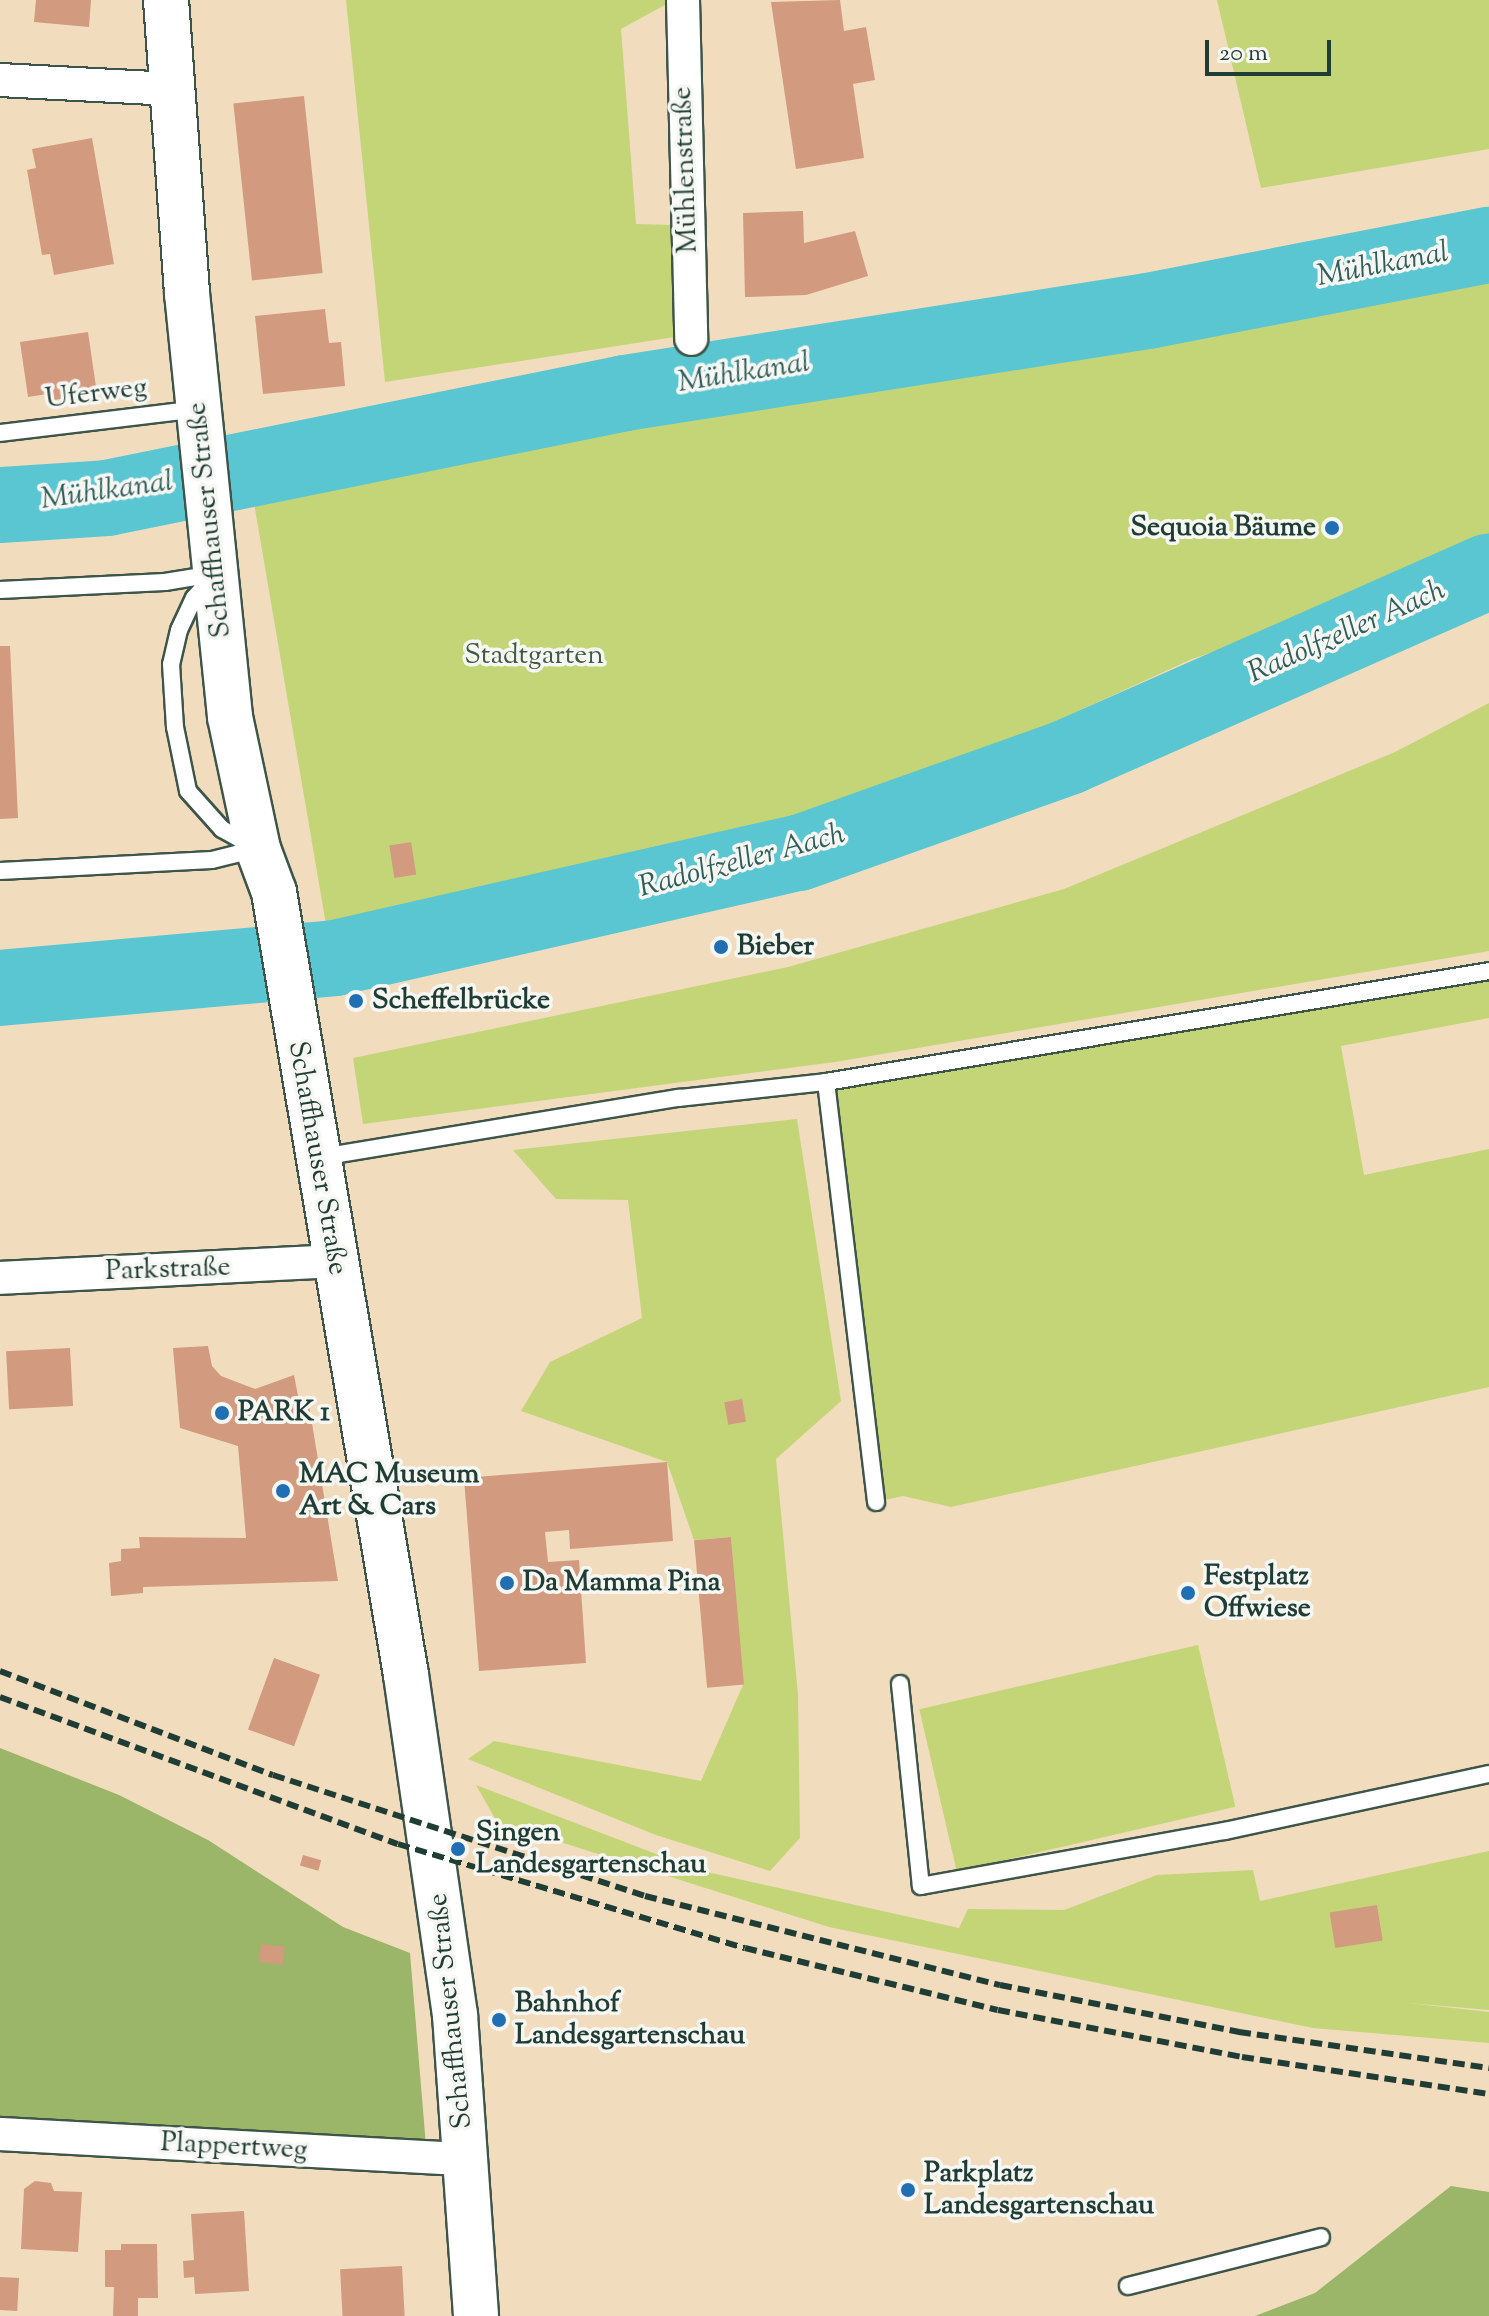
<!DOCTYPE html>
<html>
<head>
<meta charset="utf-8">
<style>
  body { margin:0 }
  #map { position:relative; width:1489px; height:2316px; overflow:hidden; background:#f1dcbe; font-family:"Sorts Mill Goudy",serif }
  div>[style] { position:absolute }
  .green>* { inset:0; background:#c4d577; transform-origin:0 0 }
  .forest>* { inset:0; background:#9bb668 }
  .river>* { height:76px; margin:-38px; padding:0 38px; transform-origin:38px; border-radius:38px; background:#5ac6d2 }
  .building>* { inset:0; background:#d29a7f; transform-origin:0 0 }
  .roads { filter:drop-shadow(2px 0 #3e5549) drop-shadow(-2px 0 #3e5549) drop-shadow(0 2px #3e5549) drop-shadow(0 -2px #3e5549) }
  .service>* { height:16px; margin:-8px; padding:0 8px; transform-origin:8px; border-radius:8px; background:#fff }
  .minor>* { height:32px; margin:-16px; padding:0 16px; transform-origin:16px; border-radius:16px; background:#fff }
  .primary>* { height:44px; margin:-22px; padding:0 22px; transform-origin:22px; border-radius:22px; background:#fff }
  .rail>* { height:6px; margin-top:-3px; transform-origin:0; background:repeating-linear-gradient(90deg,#1f3d34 0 12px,transparent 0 18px) }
  .dots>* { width:22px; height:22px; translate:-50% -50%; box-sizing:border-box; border:4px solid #f6f6f2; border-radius:50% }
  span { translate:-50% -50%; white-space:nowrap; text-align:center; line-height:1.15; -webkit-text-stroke:7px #f6f6f2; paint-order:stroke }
  .street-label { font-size:28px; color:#1f3d34 }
  .poi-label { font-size:28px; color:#1f3d34; font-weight:700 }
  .right { translate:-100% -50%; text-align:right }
  .left { translate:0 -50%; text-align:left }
  .park-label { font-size:28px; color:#405b41 }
  .water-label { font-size:30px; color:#2e5f5c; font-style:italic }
  .scale { position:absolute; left:1205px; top:40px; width:126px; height:36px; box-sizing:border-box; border:4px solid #1f3d34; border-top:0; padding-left:10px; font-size:24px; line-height:28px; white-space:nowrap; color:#1f3d34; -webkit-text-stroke:6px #f6f6f2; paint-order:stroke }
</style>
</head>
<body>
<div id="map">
  <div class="green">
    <i style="clip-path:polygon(346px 0,674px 0,621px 29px,636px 224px,673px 225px,681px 336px,385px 382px)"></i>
    <i style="clip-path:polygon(1217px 0,1489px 0,1489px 149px,1261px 188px)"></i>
    <i style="clip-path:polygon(1489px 251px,1489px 546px,1356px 603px,1192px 659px,794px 841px,330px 948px,247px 462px,1150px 315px)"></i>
    <i style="clip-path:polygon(1489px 703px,1489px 951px,835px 1062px,363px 1124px,353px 1058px,788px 967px,1064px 889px,1395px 752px)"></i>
    <i style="clip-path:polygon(1489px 971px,1489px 1018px,1341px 1046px,1364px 1175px,1489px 1149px,1489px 1387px,951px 1507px,903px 1496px,876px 1502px,826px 1082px)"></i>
    <i style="clip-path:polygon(797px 1119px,841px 1401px,776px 1459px,798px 1695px,800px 1838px,770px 1871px,656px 1835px,468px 1759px,494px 1741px,701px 1781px,743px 1685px,731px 1537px,694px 1540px,667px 1462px,521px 1411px,550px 1362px,642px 1318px,628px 1200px,556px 1199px,513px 1150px)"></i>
    <i style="left:1198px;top:1645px;width:166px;height:286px;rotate:77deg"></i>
    <i style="clip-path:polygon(476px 1785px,698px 1870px,959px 1928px,968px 1909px,1064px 1910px,1157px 1875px,1253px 1870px,1260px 1901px,1489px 1851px,1489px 2010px,1408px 2003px,1489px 2012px,1489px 2043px,1313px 2028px,829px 1927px,497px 1822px)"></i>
  </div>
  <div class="forest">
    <i style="clip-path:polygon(0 1748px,119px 1795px,208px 1840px,343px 1927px,410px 1953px,427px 2158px,0 2134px)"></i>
    <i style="clip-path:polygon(1451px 2186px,1489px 2192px,1489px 2316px,1255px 2316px,1315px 2293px)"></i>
  </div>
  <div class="river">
    <i style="left:0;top:505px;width:107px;rotate:-3.7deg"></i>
    <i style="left:107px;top:498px;width:529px;rotate:-11.46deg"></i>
    <i style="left:625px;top:393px;width:529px;rotate:-8.91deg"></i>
    <i style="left:1148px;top:311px;width:347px;rotate:-11deg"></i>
    <i style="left:0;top:988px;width:336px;rotate:-5.1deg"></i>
    <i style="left:335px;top:958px;width:476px;rotate:-12.8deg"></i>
    <i style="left:799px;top:853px;width:286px;rotate:-19.6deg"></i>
    <i style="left:1068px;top:757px;width:460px;rotate:-23.8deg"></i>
  </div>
  <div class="building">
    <i style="clip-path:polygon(36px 0,91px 0,89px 27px,34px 22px)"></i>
    <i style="clip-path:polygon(840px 0,844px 31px,866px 27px,875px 80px,853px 84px,864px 158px,796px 169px,771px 2px)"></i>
    <i style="left:304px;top:96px;width:178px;height:71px;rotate:84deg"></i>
    <i style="clip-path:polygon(92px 138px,114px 264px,54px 275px,50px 254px,42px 255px,27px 170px,36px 168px,32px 149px)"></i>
    <i style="clip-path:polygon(803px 211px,804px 243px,855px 231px,868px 276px,806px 295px,745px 297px,743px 213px)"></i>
    <i style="clip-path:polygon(325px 309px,329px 343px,341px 342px,345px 386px,263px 394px,255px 316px)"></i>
    <i style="clip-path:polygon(88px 332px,96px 387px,72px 390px,73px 397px,54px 400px,53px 393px,28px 397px,20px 342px)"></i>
    <i style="clip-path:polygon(0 646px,10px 646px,18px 818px,0 819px)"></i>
    <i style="left:411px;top:842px;width:33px;height:22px;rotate:81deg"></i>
    <i style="clip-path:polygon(208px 1346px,212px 1366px,221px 1376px,255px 1389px,294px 1375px,299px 1401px,308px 1399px,338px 1581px,143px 1587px,143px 1593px,111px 1596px,109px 1563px,121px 1561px,121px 1549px,140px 1548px,139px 1537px,246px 1538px,238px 1446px,180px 1428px,173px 1348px)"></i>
    <i style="left:70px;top:1348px;width:58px;height:64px;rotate:87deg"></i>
    <i style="left:742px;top:1399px;width:23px;height:18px;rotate:80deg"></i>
    <i style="clip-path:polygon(667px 1462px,673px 1541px,570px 1549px,569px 1530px,545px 1532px,548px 1562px,579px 1560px,586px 1663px,479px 1671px,464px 1478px)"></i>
    <i style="left:731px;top:1537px;width:148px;height:37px;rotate:85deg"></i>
    <i style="left:274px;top:1658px;width:49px;height:76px;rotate:20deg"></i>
    <i style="left:303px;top:1855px;width:19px;height:11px;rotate:16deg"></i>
    <i style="left:1377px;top:1905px;width:36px;height:48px;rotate:81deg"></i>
    <i style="left:261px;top:1944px;width:24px;height:18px;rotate:7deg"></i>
    <i style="clip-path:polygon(35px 2181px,51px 2183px,54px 2191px,82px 2192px,78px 2252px,21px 2249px,24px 2189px)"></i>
    <i style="clip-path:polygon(244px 2211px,249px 2291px,195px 2294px,194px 2277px,184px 2278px,183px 2261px,194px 2260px,191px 2214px)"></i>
    <i style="clip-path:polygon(121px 2244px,157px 2244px,158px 2298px,138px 2298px,138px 2316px,113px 2316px,114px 2287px,105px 2287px,105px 2250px,121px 2250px)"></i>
    <i style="left:402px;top:2266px;width:50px;height:62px;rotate:87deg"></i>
    <i style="left:0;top:2277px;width:19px;height:33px;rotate:3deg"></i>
  </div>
  <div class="roads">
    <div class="service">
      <i style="left:0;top:433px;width:198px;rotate:-6.9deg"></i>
      <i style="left:209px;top:581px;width:23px;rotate:131deg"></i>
      <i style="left:194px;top:598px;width:35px;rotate:115deg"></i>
      <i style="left:179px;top:630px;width:35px;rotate:103deg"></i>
      <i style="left:171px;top:664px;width:63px;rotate:86.4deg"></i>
      <i style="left:175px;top:727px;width:65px;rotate:78.5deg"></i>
      <i style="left:188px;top:791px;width:51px;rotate:48.2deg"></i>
      <i style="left:222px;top:829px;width:33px;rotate:29deg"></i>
      <i style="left:0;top:590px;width:165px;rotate:-2.8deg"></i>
      <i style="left:165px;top:582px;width:50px;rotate:-9.3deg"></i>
      <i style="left:0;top:871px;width:212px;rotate:-3deg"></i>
      <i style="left:212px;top:860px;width:45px;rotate:-14deg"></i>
      <i style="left:826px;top:1082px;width:672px;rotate:-9.5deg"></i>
      <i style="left:321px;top:1157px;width:363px;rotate:-9.4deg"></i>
      <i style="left:679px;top:1098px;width:148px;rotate:-6.2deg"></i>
      <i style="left:826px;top:1082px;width:423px;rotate:83.2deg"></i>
      <i style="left:900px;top:1684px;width:203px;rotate:84.1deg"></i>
      <i style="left:921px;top:1886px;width:309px;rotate:-10.3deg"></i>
      <i style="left:1225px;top:1831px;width:270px;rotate:-12.2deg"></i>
      <i style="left:1128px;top:2286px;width:199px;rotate:-14.2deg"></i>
    </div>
    <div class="minor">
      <i style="left:683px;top:0;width:339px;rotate:88.6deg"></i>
      <i style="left:0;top:80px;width:172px;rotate:3deg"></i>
      <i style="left:0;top:1278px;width:336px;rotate:-2.9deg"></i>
      <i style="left:0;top:2134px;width:468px;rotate:3.1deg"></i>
    </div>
    <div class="primary">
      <i style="left:166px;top:0;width:294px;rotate:85.9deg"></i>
      <i style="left:187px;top:293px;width:426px;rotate:84.2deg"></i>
      <i style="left:230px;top:717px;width:135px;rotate:78deg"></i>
      <i style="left:258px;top:849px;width:46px;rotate:69.6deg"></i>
      <i style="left:274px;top:892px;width:794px;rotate:80.43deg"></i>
      <i style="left:406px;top:1675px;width:344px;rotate:81.8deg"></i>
      <i style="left:455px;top:2015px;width:302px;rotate:86deg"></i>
    </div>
  </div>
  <div class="rail">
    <i style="left:0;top:1671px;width:292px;rotate:20.9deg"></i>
    <i style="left:273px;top:1775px;width:391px;rotate:18deg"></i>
    <i style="left:645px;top:1896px;width:366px;rotate:14.1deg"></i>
    <i style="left:1000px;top:1985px;width:244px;rotate:11.1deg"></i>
    <i style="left:1239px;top:2032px;width:253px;rotate:8.2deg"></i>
    <i style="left:0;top:1697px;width:424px;rotate:20.3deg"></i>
    <i style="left:398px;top:1844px;width:362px;rotate:16.7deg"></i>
    <i style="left:745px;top:1948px;width:260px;rotate:13.8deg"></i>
    <i style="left:998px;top:2010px;width:248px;rotate:10.9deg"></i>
    <i style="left:1242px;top:2057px;width:250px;rotate:8.5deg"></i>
  </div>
  <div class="dots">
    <i style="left:1332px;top:528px;background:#1f6fb2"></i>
    <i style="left:721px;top:947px;background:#1f6fb2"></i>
    <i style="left:356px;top:1001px;background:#1f6fb2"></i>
    <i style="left:222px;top:1413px;background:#1f6fb2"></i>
    <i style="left:283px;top:1491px;background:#1f6fb2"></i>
    <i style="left:507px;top:1583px;background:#1f6fb2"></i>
    <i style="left:1188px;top:1593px;background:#1f6fb2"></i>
    <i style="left:458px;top:1849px;background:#1f6fb2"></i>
    <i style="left:499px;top:2020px;background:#1f6fb2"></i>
    <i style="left:908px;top:2190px;background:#1f6fb2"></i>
  </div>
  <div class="street-label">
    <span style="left:686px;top:170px;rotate:-92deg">Mühlenstraße</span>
    <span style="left:96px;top:394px;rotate:-7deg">Uferweg</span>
    <span style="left:210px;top:520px;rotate:-96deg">Schaffhauser Straße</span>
    <span style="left:317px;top:1158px;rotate:80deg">Schaffhauser Straße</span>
    <span style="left:168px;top:1270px;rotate:-2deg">Parkstraße</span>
    <span style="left:451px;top:2011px;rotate:-96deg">Schaffhauser Straße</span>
    <span style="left:234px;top:2147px;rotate:3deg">Plappertweg</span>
  </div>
  <div class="poi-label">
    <span class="right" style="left:1316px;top:528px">Sequoia Bäume</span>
    <span class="left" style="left:737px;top:947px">Bieber</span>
    <span class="left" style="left:372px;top:1001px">Scheffelbrücke</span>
    <span class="left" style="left:238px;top:1413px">PARK 1</span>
    <span class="left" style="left:299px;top:1491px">MAC Museum<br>Art &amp; Cars</span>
    <span class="left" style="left:1204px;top:1593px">Festplatz<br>Offwiese</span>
    <span class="left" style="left:523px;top:1583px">Da Mamma Pina</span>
    <span class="left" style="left:476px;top:1849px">Singen<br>Landesgartenschau</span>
    <span class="left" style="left:515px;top:2020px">Bahnhof<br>Landesgartenschau</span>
    <span class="left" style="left:924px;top:2190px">Parkplatz<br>Landesgartenschau</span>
  </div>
  <div class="park-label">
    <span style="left:534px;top:656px">Stadtgarten</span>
  </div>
  <div class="water-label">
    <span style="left:1383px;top:266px;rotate:-11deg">Mühlkanal</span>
    <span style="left:744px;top:374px;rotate:-9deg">Mühlkanal</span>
    <span style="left:107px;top:492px;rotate:-8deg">Mühlkanal</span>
    <span style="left:1347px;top:633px;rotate:-24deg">Radolfzeller Aach</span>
    <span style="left:742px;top:862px;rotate:-15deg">Radolfzeller Aach</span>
  </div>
  <div class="scale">20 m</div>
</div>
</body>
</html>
